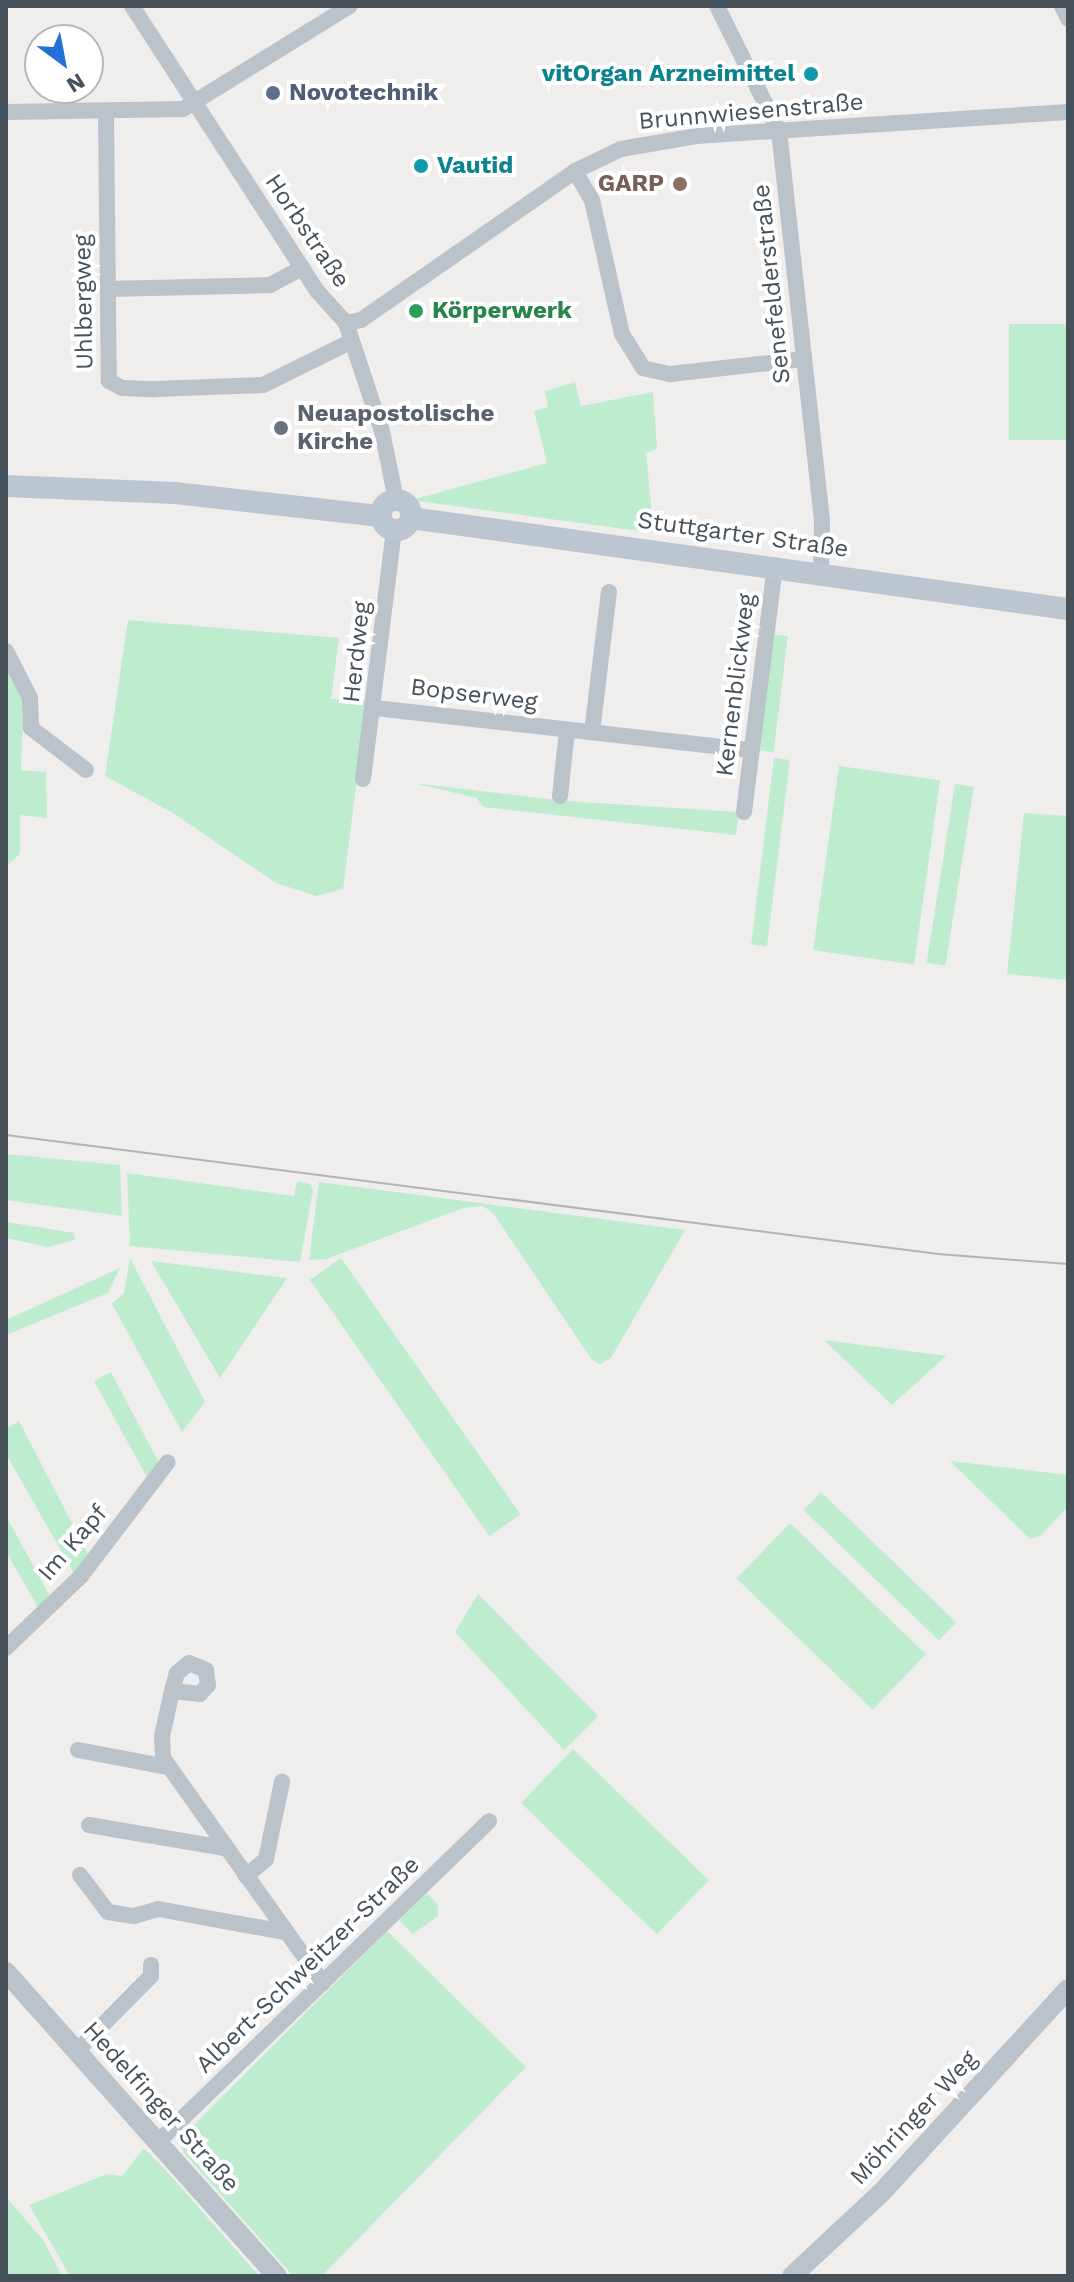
<!DOCTYPE html>
<html>
<head>
<meta charset="utf-8">
<style>
  body { margin:0 }
  #map { position:relative; width:1074px; height:2282px; overflow:hidden; background:#f0eded; font-family:"Work Sans",sans-serif }
  div>[style] { position:absolute }
  .green>* { inset:0; background:#beeccf; transform-origin:0 0 }
  .minor>* { height:16px; margin:-8px; padding:0 8px; transform-origin:8px; border-radius:8px; background:#bac2ca }
  .tertiary>* { height:20px; margin:-10px; padding:0 10px; transform-origin:10px; border-radius:10px; background:#bac2ca }
  .secondary>* { height:22px; margin:-11px; padding:0 11px; transform-origin:11px; border-radius:11px; background:#bcc6d0 }
  .secondary>.ring { margin:-11px; padding:0; box-sizing:content-box; background:none; border:22px solid #bcc6d0; border-radius:50% }
  .tram>* { height:2px; margin:-1px; padding:0 1px; transform-origin:1px; border-radius:1px; background:#b0b3b8 }
  .dots>* { width:22px; height:22px; translate:-50% -50%; box-sizing:border-box; border:4px solid #fff; border-radius:50% }
  span { translate:-50% -50%; white-space:nowrap; text-align:center; line-height:1.15; -webkit-text-stroke:8px #fff; paint-order:stroke }
  .culture-label { font-size:24px; color:#0d838f; font-weight:700 }
  .right { translate:-100% -50%; text-align:right }
  .left { translate:0 -50%; text-align:left }
  .service-label { font-size:24px; color:#4e5e75; font-weight:700 }
  .street-label { font-size:24px; color:#47515a }
  .education-label { font-size:24px; color:#785e54; font-weight:700 }
  .leisure-label { font-size:24px; color:#27864d; font-weight:700 }
  .worship-label { font-size:24px; color:#5b616d; font-weight:700 }
  .frame { position:absolute; inset:0; border:8px solid #47515a; pointer-events:none }
  .north { position:absolute; left:24px; top:24px; width:80px; height:80px; box-sizing:border-box; background:#fff; border:2px solid #b5b9bd; border-radius:50%; rotate:148deg; font-size:22px; font-weight:700; line-height:32px; text-align:center; color:#47515a }
  .north::after { content:''; display:block; margin:auto; width:28px; height:36px; background:#2371d4; clip-path:polygon(50% 0,100% 100%,50% 72%,0 100%) }
</style>
</head>
<body>
<div id="map">
  <div class="green">
    <i style="left:1068px;top:324px;width:116px;height:59px;rotate:90deg"></i>
    <i style="clip-path:polygon(575px 382px,581px 406px,653px 392px,657px 449px,646px 453px,654px 533px,411px 500px,547px 463px,534px 411px,548px 407px,545px 391px)"></i>
    <i style="clip-path:polygon(128px 620px,339px 638px,331px 699px,367px 701px,343px 889px,316px 896px,276px 883px,173px 813px,105px 776px)"></i>
    <i style="left:771px;top:634px;width:17px;height:117px;rotate:7deg"></i>
    <i style="clip-path:polygon(6px 666px,24px 702px,21px 770px,46px 772px,47px 818px,20px 815px,20px 854px,6px 866px)"></i>
    <i style="left:774px;top:758px;width:16px;height:188px;rotate:7deg"></i>
    <i style="left:839px;top:766px;width:102px;height:186px;rotate:8deg"></i>
    <i style="clip-path:polygon(413px 783px,565px 801px,739px 812px,736px 835px,483px 807px,477px 798px)"></i>
    <i style="left:955px;top:784px;width:19px;height:181px;rotate:9deg"></i>
    <i style="clip-path:polygon(1024px 813px,1068px 816px,1068px 980px,1007px 974px)"></i>
    <i style="clip-path:polygon(6px 1154px,120px 1165px,122px 1216px,6px 1200px)"></i>
    <i style="clip-path:polygon(127px 1173px,294px 1196px,297px 1181px,310px 1184px,313px 1190px,300px 1262px,130px 1246px)"></i>
    <i style="clip-path:polygon(319px 1182px,548px 1212px,685px 1230px,611px 1358px,600px 1364px,592px 1360px,493px 1213px,483px 1206px,464px 1208px,326px 1259px,309px 1260px)"></i>
    <i style="clip-path:polygon(6px 1222px,74px 1233px,75px 1240px,47px 1247px,6px 1238px)"></i>
    <i style="clip-path:polygon(130px 1258px,205px 1402px,182px 1432px,112px 1304px,124px 1293px)"></i>
    <i style="left:341px;top:1258px;width:313px;height:38px;rotate:55deg"></i>
    <i style="clip-path:polygon(151px 1261px,287px 1278px,220px 1378px)"></i>
    <i style="clip-path:polygon(120px 1268px,108px 1293px,6px 1335px,6px 1320px)"></i>
    <i style="clip-path:polygon(824px 1340px,946px 1356px,892px 1405px)"></i>
    <i style="clip-path:polygon(111px 1372px,160px 1465px,148px 1479px,94px 1381px)"></i>
    <i style="clip-path:polygon(19px 1421px,90px 1558px,75px 1575px,6px 1454px,6px 1429px)"></i>
    <i style="clip-path:polygon(950px 1461px,1068px 1475px,1068px 1507px,1040px 1536px,1030px 1539px)"></i>
    <i style="left:821px;top:1492px;width:188px;height:25px;rotate:44deg"></i>
    <i style="clip-path:polygon(6px 1516px,51px 1598px,39px 1609px,6px 1552px)"></i>
    <i style="left:790px;top:1523px;width:189px;height:77px;rotate:44deg"></i>
    <i style="clip-path:polygon(478px 1594px,598px 1716px,564px 1750px,455px 1632px)"></i>
    <i style="left:573px;top:1749px;width:189px;height:75px;rotate:44deg"></i>
    <i style="clip-path:polygon(427px 1893px,438px 1905px,438px 1916px,413px 1934px,399px 1920px)"></i>
    <i style="clip-path:polygon(387px 1931px,526px 2067px,322px 2276px,293px 2276px,183px 2152px,180px 2139px)"></i>
    <i style="clip-path:polygon(144px 2148px,170px 2175px,259px 2276px,70px 2276px,29px 2205px,107px 2174px,122px 2176px)"></i>
    <i style="clip-path:polygon(6px 2197px,44px 2241px,62px 2276px,6px 2276px)"></i>
  </div>
  <div class="minor">
    <i style="left:132px;top:6px;width:341px;rotate:57deg"></i>
    <i style="left:318px;top:292px;width:42px;rotate:47.9deg"></i>
    <i style="left:346px;top:323px;width:114px;rotate:71.6deg"></i>
    <i style="left:382px;top:431px;width:70px;rotate:78.5deg"></i>
    <i style="left:717px;top:6px;width:140px;rotate:63.6deg"></i>
    <i style="left:779px;top:131px;width:392px;rotate:83.7deg"></i>
    <i style="left:822px;top:521px;width:50px;rotate:91.1deg"></i>
    <i style="left:1062px;top:6px;width:14px;rotate:65deg"></i>
    <i style="left:6px;top:112px;width:177px;rotate:-1deg"></i>
    <i style="left:183px;top:109px;width:196px;rotate:-31.7deg"></i>
    <i style="left:106px;top:112px;width:269px;rotate:89.4deg"></i>
    <i style="left:109px;top:381px;width:15px;rotate:28deg"></i>
    <i style="left:122px;top:388px;width:33px;rotate:2deg"></i>
    <i style="left:155px;top:389px;width:108px;rotate:-2.1deg"></i>
    <i style="left:263px;top:385px;width:97px;rotate:-26.3deg"></i>
    <i style="left:575px;top:171px;width:34px;rotate:60deg"></i>
    <i style="left:592px;top:200px;width:137px;rotate:77.4deg"></i>
    <i style="left:622px;top:334px;width:40px;rotate:58deg"></i>
    <i style="left:643px;top:368px;width:28px;rotate:13deg"></i>
    <i style="left:670px;top:374px;width:135px;rotate:-6.4deg"></i>
    <i style="left:108px;top:289px;width:162px;rotate:-1.4deg"></i>
    <i style="left:270px;top:285px;width:36px;rotate:-28deg"></i>
    <i style="left:346px;top:323px;width:15px;rotate:-11deg"></i>
    <i style="left:361px;top:320px;width:261px;rotate:-34.8deg"></i>
    <i style="left:575px;top:171px;width:51px;rotate:-25.6deg"></i>
    <i style="left:621px;top:149px;width:76px;rotate:-9.8deg"></i>
    <i style="left:696px;top:136px;width:373px;rotate:-3.7deg"></i>
    <i style="left:6px;top:651px;width:53px;rotate:62.9deg"></i>
    <i style="left:30px;top:698px;width:30px;rotate:88deg"></i>
    <i style="left:31px;top:728px;width:69px;rotate:37.4deg"></i>
    <i style="left:375px;top:708px;width:378px;rotate:6.4deg"></i>
    <i style="left:592px;top:732px;width:141px;rotate:-83.1deg"></i>
    <i style="left:363px;top:779px;width:251px;rotate:-82.9deg"></i>
    <i style="left:560px;top:796px;width:66px;rotate:-83.9deg"></i>
    <i style="left:744px;top:812px;width:249px;rotate:-82.8deg"></i>
    <i style="left:6px;top:1648px;width:104px;rotate:-43.8deg"></i>
    <i style="left:81px;top:1576px;width:143px;rotate:-52.7deg"></i>
    <i style="left:172px;top:1691px;width:28px;rotate:6deg"></i>
    <i style="left:200px;top:1694px;width:12px;rotate:-48deg"></i>
    <i style="left:208px;top:1685px;width:15px;rotate:-98deg"></i>
    <i style="left:206px;top:1670px;width:18px;rotate:-158deg"></i>
    <i style="left:189px;top:1663px;width:16px;rotate:140deg"></i>
    <i style="left:177px;top:1673px;width:19px;rotate:106deg"></i>
    <i style="left:172px;top:1691px;width:46px;rotate:102.5deg"></i>
    <i style="left:162px;top:1736px;width:22px;rotate:87deg"></i>
    <i style="left:163px;top:1758px;width:276px;rotate:54.6deg"></i>
    <i style="left:78px;top:1750px;width:92px;rotate:10.7deg"></i>
    <i style="left:89px;top:1825px;width:138px;rotate:9.6deg"></i>
    <i style="left:80px;top:1875px;width:46px;rotate:52.9deg"></i>
    <i style="left:108px;top:1912px;width:26px;rotate:9deg"></i>
    <i style="left:134px;top:1916px;width:25px;rotate:-16deg"></i>
    <i style="left:158px;top:1909px;width:129px;rotate:10.3deg"></i>
    <i style="left:246px;top:1876px;width:26px;rotate:-40deg"></i>
    <i style="left:266px;top:1859px;width:79px;rotate:-78.3deg"></i>
    <i style="left:76px;top:2052px;width:107px;rotate:-45.4deg"></i>
    <i style="left:151px;top:1976px;width:11px;rotate:-90deg"></i>
    <i style="left:158px;top:2142px;width:461px;rotate:-44.1deg"></i>
  </div>
  <div class="tertiary">
    <i style="left:6px;top:1972px;width:407px;rotate:48.3deg"></i>
    <i style="left:792px;top:2276px;width:123px;rotate:-43deg"></i>
    <i style="left:882px;top:2192px;width:275px;rotate:-47.5deg"></i>
  </div>
  <div class="secondary">
    <i style="left:6px;top:486px;width:169px;rotate:2.4deg"></i>
    <i style="left:175px;top:493px;width:207px;rotate:6.4deg"></i>
    <i class="ring" style="left:381px;top:500px;width:8px;height:8px"></i>
    <i style="left:411px;top:518px;width:663px;rotate:7.89deg"></i>
  </div>
  <div class="tram">
    <i style="left:6px;top:1135px;width:940px;rotate:7.28deg"></i>
    <i style="left:938px;top:1254px;width:130px;rotate:4.4deg"></i>
  </div>
  <div class="dots">
    <i style="left:811px;top:74px;background:#0f9aa8"></i>
    <i style="left:273px;top:93px;background:#5c6f8a"></i>
    <i style="left:421px;top:166px;background:#0f9aa8"></i>
    <i style="left:680px;top:184px;background:#8d6e63"></i>
    <i style="left:416px;top:311px;background:#2e9e5b"></i>
    <i style="left:281px;top:428px;background:#6b7280"></i>
  </div>
  <div class="culture-label">
    <span class="right" style="left:795px;top:74px">vitOrgan Arzneimittel</span>
    <span class="left" style="left:437px;top:166px">Vautid</span>
  </div>
  <div class="service-label">
    <span class="left" style="left:289px;top:93px">Novotechnik</span>
  </div>
  <div class="street-label">
    <span style="left:751px;top:112px;rotate:-5deg">Brunnwiesenstraße</span>
    <span style="left:307px;top:231px;rotate:56deg">Horbstraße</span>
    <span style="left:772px;top:284px;rotate:-96deg">Senefelderstraße</span>
    <span style="left:84px;top:302px;rotate:-91deg">Uhlbergweg</span>
    <span style="left:743px;top:535px;rotate:8deg">Stuttgarter Straße</span>
    <span style="left:357px;top:652px;rotate:-84deg">Herdweg</span>
    <span style="left:736px;top:685px;rotate:-83deg">Kernenblickweg</span>
    <span style="left:474px;top:695px;rotate:7deg">Bopserweg</span>
    <span style="left:73px;top:1543px;rotate:-49deg">Im Kapf</span>
    <span style="left:308px;top:1965px;rotate:-44deg">Albert-Schweitzer-Straße</span>
    <span style="left:161px;top:2107px;rotate:48deg">Hedelfinger Straße</span>
    <span style="left:914px;top:2118px;rotate:-47deg">Möhringer Weg</span>
  </div>
  <div class="education-label">
    <span class="right" style="left:664px;top:184px">GARP</span>
  </div>
  <div class="leisure-label">
    <span class="left" style="left:432px;top:311px">Körperwerk</span>
  </div>
  <div class="worship-label">
    <span class="left" style="left:297px;top:428px">Neuapostolische<br>Kirche</span>
  </div>
  <div class="frame"></div>
  <div class="north">N</div>
</div>
</body>
</html>
